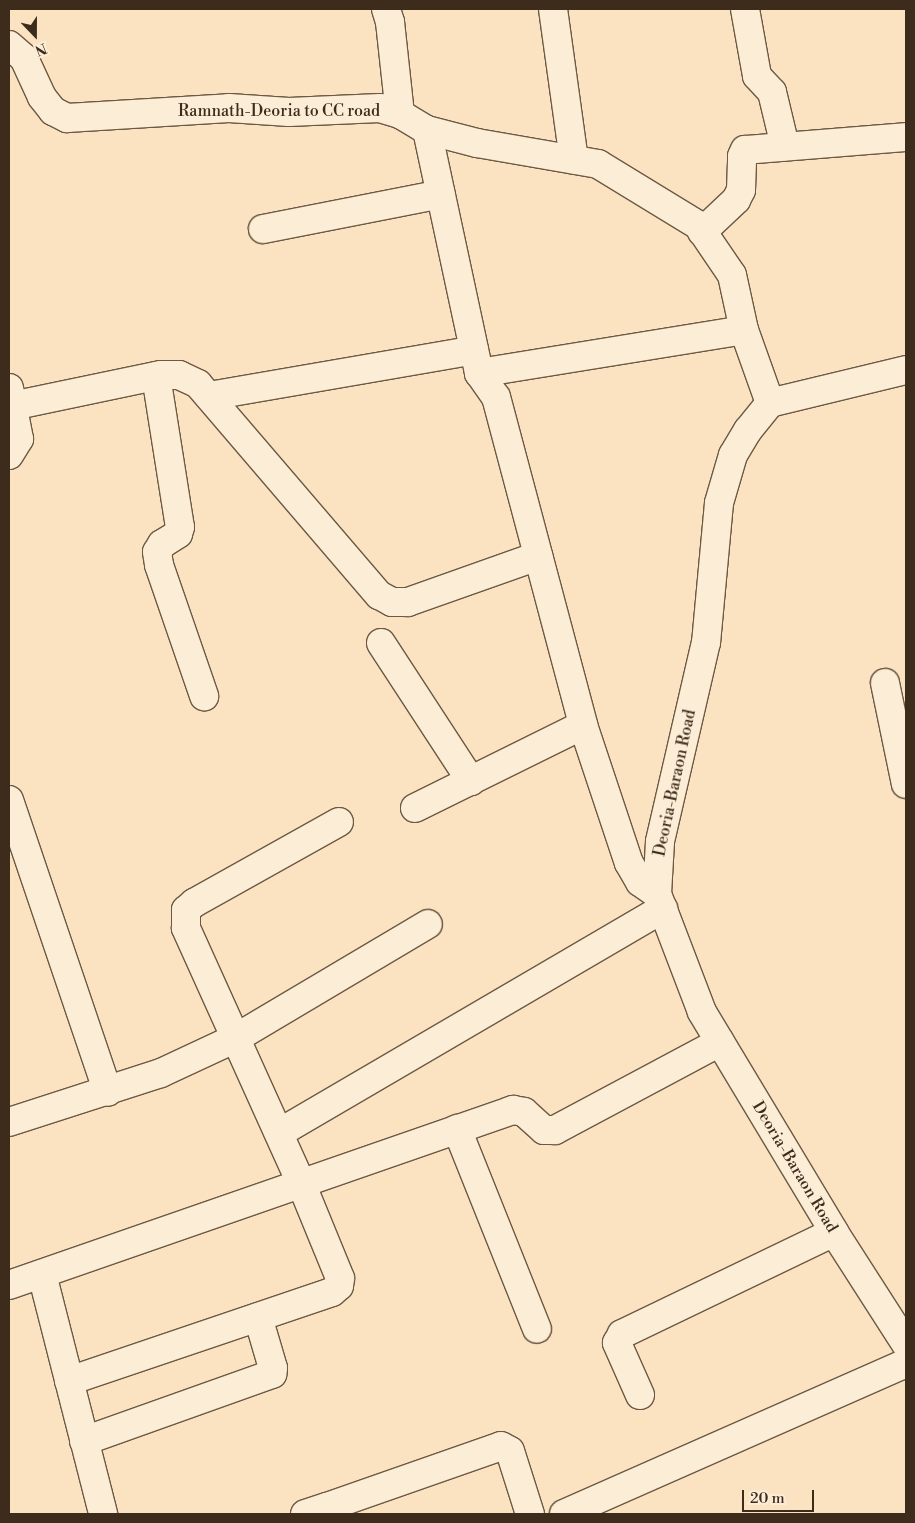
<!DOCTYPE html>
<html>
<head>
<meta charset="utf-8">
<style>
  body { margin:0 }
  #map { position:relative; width:915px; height:1523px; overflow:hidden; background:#fbe3c1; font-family:"Libre Bodoni",serif }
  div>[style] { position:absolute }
  .roads { filter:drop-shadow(1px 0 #6c5944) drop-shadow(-1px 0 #6c5944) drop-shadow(0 1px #6c5944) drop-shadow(0 -1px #6c5944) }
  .minor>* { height:28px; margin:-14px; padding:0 14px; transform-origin:14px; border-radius:14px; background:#fcedd7 }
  span { translate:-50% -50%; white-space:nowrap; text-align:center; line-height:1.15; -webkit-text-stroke:4.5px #fcedd7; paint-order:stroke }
  .street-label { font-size:16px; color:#3d2b1b }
  .frame { position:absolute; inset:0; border:10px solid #3d2b1b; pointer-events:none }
  .north { position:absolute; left:10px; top:10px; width:50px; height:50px; -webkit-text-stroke:4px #fcedd7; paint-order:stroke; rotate:158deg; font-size:14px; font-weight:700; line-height:20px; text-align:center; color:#3d2b1b }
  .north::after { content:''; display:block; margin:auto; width:18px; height:22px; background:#3d2b1b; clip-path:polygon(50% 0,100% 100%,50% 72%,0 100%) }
  .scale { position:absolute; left:742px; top:1490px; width:72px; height:22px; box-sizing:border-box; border:2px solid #3d2b1b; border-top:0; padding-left:6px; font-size:15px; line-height:18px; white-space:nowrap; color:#3d2b1b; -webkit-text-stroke:4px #fcedd7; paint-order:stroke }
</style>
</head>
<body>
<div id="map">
  <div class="roads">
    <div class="minor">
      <i style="left:386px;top:9px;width:14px;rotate:73deg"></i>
      <i style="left:390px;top:22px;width:93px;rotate:83.8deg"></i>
      <i style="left:553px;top:9px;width:152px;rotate:82.1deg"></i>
      <i style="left:745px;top:9px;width:68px;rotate:79.8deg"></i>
      <i style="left:757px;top:76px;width:22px;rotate:47deg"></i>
      <i style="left:772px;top:92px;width:56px;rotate:76.5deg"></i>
      <i style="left:9px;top:45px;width:20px;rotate:41deg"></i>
      <i style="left:24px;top:58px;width:43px;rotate:65.2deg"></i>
      <i style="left:42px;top:97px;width:18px;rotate:52deg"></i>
      <i style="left:53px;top:111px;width:16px;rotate:27deg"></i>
      <i style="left:67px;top:118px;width:162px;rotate:-3.5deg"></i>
      <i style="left:229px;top:108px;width:60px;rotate:3.8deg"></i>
      <i style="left:289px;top:112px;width:91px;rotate:-2.5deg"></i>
      <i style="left:380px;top:108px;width:21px;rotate:17deg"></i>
      <i style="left:400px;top:114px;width:31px;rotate:31deg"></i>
      <i style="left:427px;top:130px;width:52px;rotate:14.6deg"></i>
      <i style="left:477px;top:143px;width:123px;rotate:9.8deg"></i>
      <i style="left:598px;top:164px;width:117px;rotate:31.4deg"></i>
      <i style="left:698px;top:225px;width:60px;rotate:55.8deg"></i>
      <i style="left:732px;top:275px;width:56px;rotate:77.7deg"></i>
      <i style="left:744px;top:330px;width:77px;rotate:70.4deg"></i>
      <i style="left:427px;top:130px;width:249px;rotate:77.9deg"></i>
      <i style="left:479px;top:373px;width:29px;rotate:55deg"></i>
      <i style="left:496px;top:397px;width:339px;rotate:75.1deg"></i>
      <i style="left:583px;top:725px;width:145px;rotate:71.6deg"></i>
      <i style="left:629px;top:863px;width:22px;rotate:60deg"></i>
      <i style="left:640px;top:882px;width:21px;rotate:35deg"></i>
      <i style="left:263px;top:229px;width:181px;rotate:-11.1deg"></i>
      <i style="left:702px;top:232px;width:47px;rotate:-43.3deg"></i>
      <i style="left:736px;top:200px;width:11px;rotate:-63deg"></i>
      <i style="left:741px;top:190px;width:34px;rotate:-88deg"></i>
      <i style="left:742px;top:156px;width:7px;rotate:-63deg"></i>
      <i style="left:745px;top:150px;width:162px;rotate:-4.6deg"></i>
      <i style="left:906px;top:370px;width:140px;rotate:166.4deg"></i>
      <i style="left:770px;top:403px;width:35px;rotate:129deg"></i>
      <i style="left:748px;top:430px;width:29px;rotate:121deg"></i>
      <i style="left:733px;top:455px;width:50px;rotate:106.3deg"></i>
      <i style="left:719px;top:503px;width:140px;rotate:95.3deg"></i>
      <i style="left:706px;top:642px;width:205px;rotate:103deg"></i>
      <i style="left:660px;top:842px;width:52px;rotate:93.3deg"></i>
      <i style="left:657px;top:894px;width:126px;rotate:69.1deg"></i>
      <i style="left:702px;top:1012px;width:257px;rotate:59deg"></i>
      <i style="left:834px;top:1232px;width:133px;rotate:57.3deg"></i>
      <i style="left:479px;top:373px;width:268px;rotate:-9.2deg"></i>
      <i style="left:156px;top:376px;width:153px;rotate:81deg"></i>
      <i style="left:180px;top:527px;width:7px;rotate:106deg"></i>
      <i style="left:178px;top:534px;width:19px;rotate:148deg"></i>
      <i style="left:162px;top:544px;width:9px;rotate:122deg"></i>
      <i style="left:157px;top:552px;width:13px;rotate:81deg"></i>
      <i style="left:159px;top:565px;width:139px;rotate:71deg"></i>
      <i style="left:209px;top:396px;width:269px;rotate:-9.8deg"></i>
      <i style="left:12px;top:406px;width:152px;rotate:-11.8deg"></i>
      <i style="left:161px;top:375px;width:18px"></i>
      <i style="left:179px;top:375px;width:21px;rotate:25deg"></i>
      <i style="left:198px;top:384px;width:278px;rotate:49.4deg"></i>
      <i style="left:379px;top:595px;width:15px;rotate:28deg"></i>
      <i style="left:392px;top:602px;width:16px"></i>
      <i style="left:408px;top:602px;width:138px;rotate:-19.5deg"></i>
      <i style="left:9px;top:455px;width:19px;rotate:-58deg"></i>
      <i style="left:19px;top:439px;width:52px;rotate:-101.1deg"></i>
      <i style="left:381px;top:643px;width:165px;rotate:56.9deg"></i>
      <i style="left:885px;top:683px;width:103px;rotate:78.3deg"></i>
      <i style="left:9px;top:800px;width:308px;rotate:71.3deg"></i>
      <i style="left:415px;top:808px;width:187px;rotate:-26.3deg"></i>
      <i style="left:9px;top:1122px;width:160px;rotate:-17.9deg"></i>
      <i style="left:161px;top:1073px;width:83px;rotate:-25deg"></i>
      <i style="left:236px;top:1038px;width:223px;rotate:-30.7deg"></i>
      <i style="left:457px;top:1129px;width:215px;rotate:68.2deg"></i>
      <i style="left:279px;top:1133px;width:445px;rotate:-30.3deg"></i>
      <i style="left:42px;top:1274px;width:248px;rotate:75.7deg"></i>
      <i style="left:9px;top:1285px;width:534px;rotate:-19.15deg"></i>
      <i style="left:513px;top:1110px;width:11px;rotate:10deg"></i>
      <i style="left:524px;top:1112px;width:27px;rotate:42deg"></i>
      <i style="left:544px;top:1130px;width:11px"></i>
      <i style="left:555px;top:1130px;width:187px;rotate:-28.1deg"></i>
      <i style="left:69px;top:1381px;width:278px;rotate:-18.7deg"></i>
      <i style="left:332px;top:1292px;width:9px;rotate:-41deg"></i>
      <i style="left:339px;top:1286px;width:8px;rotate:-83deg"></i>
      <i style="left:340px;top:1278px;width:103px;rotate:-112.3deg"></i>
      <i style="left:301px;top:1183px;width:280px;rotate:-114.3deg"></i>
      <i style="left:186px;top:928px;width:18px;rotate:-90deg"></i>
      <i style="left:186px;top:910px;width:11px;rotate:-41deg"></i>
      <i style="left:194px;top:903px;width:166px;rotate:-29.2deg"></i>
      <i style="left:640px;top:1395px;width:57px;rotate:-113.9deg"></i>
      <i style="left:617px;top:1343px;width:10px;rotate:-61deg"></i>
      <i style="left:622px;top:1334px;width:235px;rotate:-25.7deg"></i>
      <i style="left:84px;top:1441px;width:200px;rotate:-19.6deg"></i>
      <i style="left:272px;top:1374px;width:6px;rotate:-81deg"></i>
      <i style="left:273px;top:1368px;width:53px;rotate:-106.4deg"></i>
      <i style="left:327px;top:1507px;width:184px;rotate:-19.3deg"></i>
      <i style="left:501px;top:1446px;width:10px;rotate:29deg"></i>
      <i style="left:510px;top:1451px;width:66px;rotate:72.4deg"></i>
      <i style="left:305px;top:1514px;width:23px;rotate:-18deg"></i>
      <i style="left:327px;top:1507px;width:8px;rotate:60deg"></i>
      <i style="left:564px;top:1514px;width:374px;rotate:-23.8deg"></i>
    </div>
  </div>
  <div class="street-label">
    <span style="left:279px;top:111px">Ramnath-Deoria to CC road</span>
    <span style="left:675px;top:783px;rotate:-78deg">Deoria-Baraon Road</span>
    <span style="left:795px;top:1167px;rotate:59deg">Deoria-Baraon Road</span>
  </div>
  <div class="frame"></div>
  <div class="north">N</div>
  <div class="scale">20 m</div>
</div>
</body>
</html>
